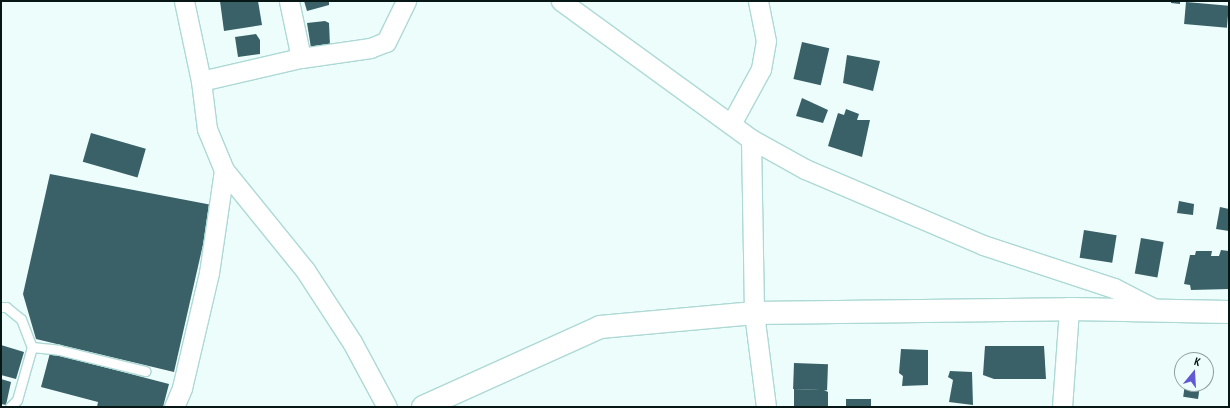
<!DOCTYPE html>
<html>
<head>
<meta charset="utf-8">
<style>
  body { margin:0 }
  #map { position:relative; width:1230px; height:408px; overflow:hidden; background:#ecfdfc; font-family:"PT Sans Narrow",sans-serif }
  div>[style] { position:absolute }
  .building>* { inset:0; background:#396167; transform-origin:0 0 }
  .roads { filter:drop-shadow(1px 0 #add9d5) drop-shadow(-1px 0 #add9d5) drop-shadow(0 1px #add9d5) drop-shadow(0 -1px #add9d5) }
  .lane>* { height:9px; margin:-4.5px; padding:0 4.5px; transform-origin:4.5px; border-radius:4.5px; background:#fff }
  .street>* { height:19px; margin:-9.5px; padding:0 9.5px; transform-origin:9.5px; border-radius:9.5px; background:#fff }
  .secondary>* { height:22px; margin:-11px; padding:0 11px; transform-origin:11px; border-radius:11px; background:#fff }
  span { translate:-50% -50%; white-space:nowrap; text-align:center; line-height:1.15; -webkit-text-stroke:4px #ecfdfc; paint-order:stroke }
  .frame { position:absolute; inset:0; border:2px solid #061716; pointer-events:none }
  .north { position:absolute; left:1174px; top:352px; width:40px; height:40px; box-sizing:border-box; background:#ecfdfc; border:1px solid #90a1a0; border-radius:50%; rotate:18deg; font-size:11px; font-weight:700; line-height:16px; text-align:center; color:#061716 }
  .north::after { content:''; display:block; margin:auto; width:14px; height:18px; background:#6258d1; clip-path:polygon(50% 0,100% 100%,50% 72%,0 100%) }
</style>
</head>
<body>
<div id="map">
  <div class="building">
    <i style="clip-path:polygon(220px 1px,258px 1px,262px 25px,224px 31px)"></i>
    <i style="clip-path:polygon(304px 1px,329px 1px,329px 5px,307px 11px)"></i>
    <i style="clip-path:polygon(1171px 1px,1180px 1px,1180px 4px,1171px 3px)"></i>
    <i style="left:1186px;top:2px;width:43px;height:22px;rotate:5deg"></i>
    <i style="clip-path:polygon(325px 21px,329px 23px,330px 46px,311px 48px,307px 23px)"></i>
    <i style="clip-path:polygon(256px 34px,260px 40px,260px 54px,238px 57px,235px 37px)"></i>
    <i style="left:802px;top:42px;width:28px;height:38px;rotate:13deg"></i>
    <i style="clip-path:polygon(847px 55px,880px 61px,873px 91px,843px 83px)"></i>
    <i style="clip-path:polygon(802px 98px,828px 110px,823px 123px,796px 116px)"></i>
    <i style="clip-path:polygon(846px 109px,859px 114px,857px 120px,870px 120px,862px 157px,828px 146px,838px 113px,844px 115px)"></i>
    <i style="left:91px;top:133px;width:57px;height:30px;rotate:16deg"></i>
    <i style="clip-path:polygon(50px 174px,212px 205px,174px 372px,36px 339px,23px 294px)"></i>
    <i style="clip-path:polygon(1179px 201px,1194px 204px,1193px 215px,1177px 213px)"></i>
    <i style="clip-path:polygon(1220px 207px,1229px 209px,1229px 231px,1216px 229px)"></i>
    <i style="left:1084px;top:230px;width:33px;height:28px;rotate:9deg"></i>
    <i style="left:1141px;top:238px;width:23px;height:36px;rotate:10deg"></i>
    <i style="clip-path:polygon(1221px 250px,1229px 251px,1229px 289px,1191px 290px,1190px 285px,1184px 284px,1190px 255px,1195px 255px,1196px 251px,1212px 251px,1211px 256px,1219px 256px)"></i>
    <i style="clip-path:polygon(1px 345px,24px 352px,16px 379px,1px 375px)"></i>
    <i style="clip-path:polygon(985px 346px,1044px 346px,1046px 379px,994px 379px,983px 375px)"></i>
    <i style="clip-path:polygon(901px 349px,928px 350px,928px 385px,902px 386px,903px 376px,899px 373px)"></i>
    <i style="clip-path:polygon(50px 353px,169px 384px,163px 407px,97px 407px,98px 402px,41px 387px)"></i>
    <i style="left:794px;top:363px;width:34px;height:26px;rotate:2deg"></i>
    <i style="clip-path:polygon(950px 371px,972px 372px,973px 405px,949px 402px,953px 380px,948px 377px)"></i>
    <i style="clip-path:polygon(1px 379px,11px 382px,6px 405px,1px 404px)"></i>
    <i style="left:1185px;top:384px;width:15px;height:13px;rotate:8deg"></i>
    <i style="clip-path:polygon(794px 389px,824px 390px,828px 392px,828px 407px,794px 407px)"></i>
    <i style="left:846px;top:399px;width:25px;height:8px"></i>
  </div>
  <div class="roads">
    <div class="lane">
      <i style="left:1px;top:307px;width:5px"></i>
      <i style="left:6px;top:307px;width:19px;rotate:39deg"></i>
      <i style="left:21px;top:319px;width:30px;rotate:69deg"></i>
      <i style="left:10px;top:407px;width:10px;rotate:-45deg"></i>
      <i style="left:17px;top:400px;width:55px;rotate:-74.2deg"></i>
      <i style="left:32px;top:347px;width:27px;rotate:6deg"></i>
      <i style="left:59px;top:350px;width:89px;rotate:13.7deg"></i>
    </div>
    <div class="street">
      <i style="left:289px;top:1px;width:58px;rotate:78.1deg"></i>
      <i style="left:561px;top:1px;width:235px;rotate:36deg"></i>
      <i style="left:751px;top:139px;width:62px;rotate:29.1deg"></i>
      <i style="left:805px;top:169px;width:194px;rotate:23.1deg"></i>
      <i style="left:983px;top:245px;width:138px;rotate:18.2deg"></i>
      <i style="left:1114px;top:288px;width:48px;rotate:27.1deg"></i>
      <i style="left:201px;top:81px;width:103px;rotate:-13deg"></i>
      <i style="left:301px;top:58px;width:70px;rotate:-8.2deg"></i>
      <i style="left:370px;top:48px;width:17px;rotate:-21deg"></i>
      <i style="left:386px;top:42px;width:46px;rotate:-64deg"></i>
      <i style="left:731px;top:124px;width:63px;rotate:-61.4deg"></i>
      <i style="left:761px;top:69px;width:28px;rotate:-80deg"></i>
      <i style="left:766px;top:41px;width:41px;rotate:-101.3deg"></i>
      <i style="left:751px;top:139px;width:174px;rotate:89deg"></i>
      <i style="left:754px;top:313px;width:95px;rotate:82.7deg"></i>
      <i style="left:224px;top:170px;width:129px;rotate:51deg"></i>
      <i style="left:305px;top:270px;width:86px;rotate:56.9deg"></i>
      <i style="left:352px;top:342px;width:74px;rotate:61.7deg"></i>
      <i style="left:174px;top:407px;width:21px;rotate:-67deg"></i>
      <i style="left:182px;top:388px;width:118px;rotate:-76.8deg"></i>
      <i style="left:209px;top:273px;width:104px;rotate:-81.7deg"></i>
      <i style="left:224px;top:170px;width:44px;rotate:-112.5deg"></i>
      <i style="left:207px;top:129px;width:48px;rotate:-97.1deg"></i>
      <i style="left:201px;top:81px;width:82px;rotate:-102deg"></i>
      <i style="left:1062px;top:407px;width:98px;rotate:-85.9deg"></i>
    </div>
    <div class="secondary">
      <i style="left:423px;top:407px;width:194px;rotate:-24.3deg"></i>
      <i style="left:600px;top:327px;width:155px;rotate:-5.2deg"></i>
      <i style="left:754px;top:313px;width:315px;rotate:-0.7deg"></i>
      <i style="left:1069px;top:309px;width:160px;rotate:1.1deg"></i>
    </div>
  </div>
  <div class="frame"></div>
  <div class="north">K</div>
</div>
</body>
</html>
